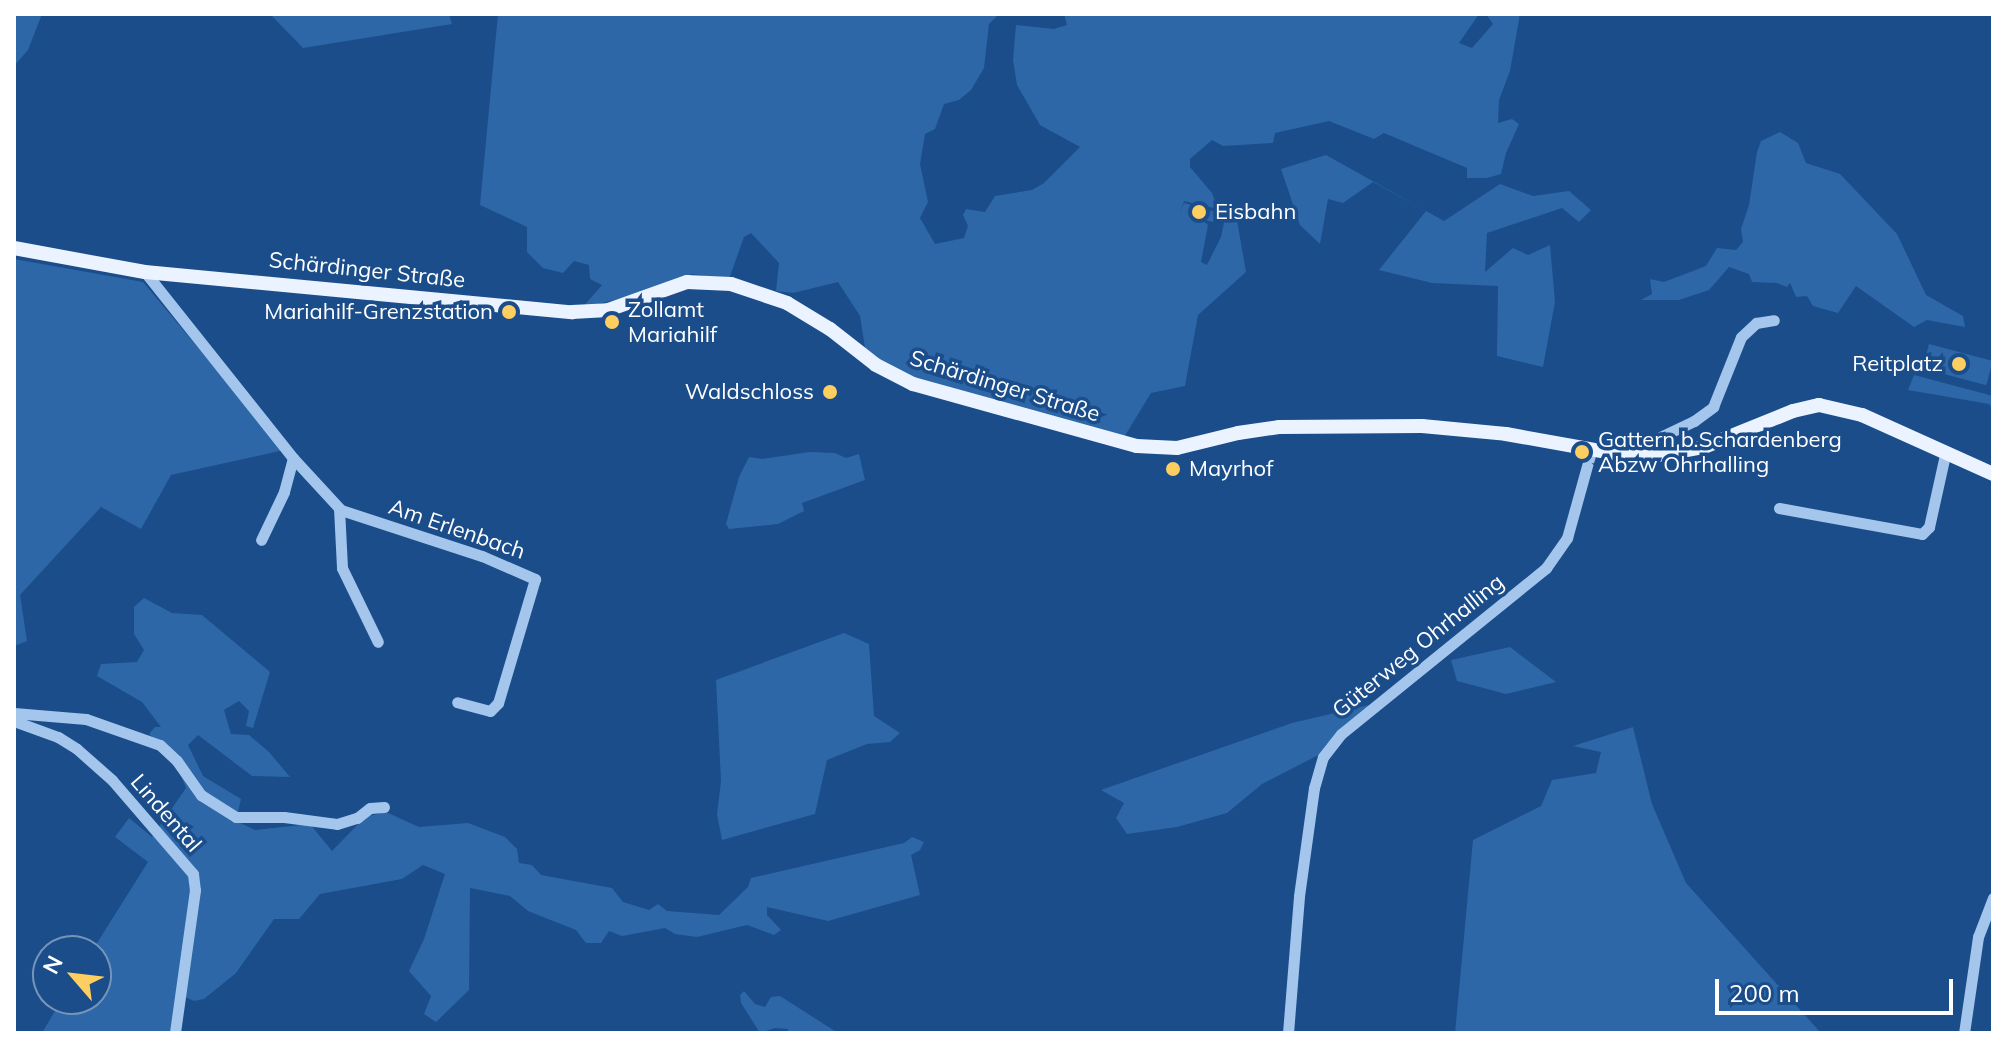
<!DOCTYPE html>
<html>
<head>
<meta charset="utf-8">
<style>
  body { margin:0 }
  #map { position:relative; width:2007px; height:1047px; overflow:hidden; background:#1a4d8a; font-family:Mulish,sans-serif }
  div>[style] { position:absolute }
  .green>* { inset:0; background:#2d67a8; transform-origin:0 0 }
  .minor>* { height:11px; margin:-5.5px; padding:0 5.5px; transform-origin:5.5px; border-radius:5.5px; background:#a4c6ed }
  .major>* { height:14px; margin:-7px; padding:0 7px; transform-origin:7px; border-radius:7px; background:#eaf3ff }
  .dots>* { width:22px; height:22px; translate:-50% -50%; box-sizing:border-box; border:4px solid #1a4d8a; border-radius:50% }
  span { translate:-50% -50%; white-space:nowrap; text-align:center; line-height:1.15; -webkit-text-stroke:7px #1a4d8a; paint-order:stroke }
  .poi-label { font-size:22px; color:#fff }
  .left { translate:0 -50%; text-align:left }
  .right { translate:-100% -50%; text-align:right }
  .street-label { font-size:22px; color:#fff }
  .frame { position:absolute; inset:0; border:16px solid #fff; pointer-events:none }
  .north { position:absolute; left:32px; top:935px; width:80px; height:80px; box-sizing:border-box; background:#1a4d8a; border:2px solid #7694b9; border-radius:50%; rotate:298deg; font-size:22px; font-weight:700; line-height:32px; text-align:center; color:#fff }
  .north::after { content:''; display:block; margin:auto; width:28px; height:36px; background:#ffce60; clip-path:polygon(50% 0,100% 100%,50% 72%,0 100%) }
  .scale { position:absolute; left:1715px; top:979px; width:238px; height:36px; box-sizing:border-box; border:4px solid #fff; border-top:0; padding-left:10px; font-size:24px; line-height:28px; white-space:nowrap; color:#fff; -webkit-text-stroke:6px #1a4d8a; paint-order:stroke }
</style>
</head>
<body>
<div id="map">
  <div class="green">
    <i style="clip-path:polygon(14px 14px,42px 14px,28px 50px,14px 66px)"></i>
    <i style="clip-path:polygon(270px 14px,449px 14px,452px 24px,303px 48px)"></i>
    <i style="clip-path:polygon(498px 14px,999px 14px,989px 24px,984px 68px,971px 90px,959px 100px,944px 104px,935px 129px,925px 134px,920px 164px,928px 202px,920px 218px,935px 244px,964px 238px,968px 226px,963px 215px,966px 209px,985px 212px,995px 196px,1032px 190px,1044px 183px,1080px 147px,1040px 125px,1017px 85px,1013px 60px,1016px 25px,1054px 29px,1067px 25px,1064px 14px,1479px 14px,1459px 43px,1472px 48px,1493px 24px,1486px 14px,1520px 14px,1510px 71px,1499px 100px,1498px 123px,1512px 119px,1519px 124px,1506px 153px,1501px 174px,1487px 178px,1467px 178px,1467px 168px,1384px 133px,1374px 139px,1329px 121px,1275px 133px,1273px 143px,1223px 146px,1212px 140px,1190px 159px,1190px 167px,1212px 193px,1218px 209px,1184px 201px,1180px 213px,1184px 203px,1216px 212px,1213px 222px,1201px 219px,1208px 225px,1201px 262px,1207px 265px,1221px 237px,1225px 218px,1236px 215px,1246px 272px,1198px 315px,1185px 386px,1151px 393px,1123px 439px,892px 372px,865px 348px,860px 316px,838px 282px,793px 293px,776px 291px,779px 263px,751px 233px,744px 237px,729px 279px,692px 274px,642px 293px,582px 308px,602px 285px,590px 279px,589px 265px,574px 261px,563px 273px,543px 268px,527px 252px,527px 227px,480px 205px)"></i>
    <i style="clip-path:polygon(1780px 132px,1798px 143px,1806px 163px,1840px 174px,1897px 234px,1926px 295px,1963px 316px,1965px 327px,1927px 320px,1914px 327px,1856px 286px,1838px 313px,1813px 306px,1807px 296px,1796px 297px,1790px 283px,1787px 287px,1777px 283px,1752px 282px,1749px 274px,1729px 267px,1709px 290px,1679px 300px,1641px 300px,1652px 294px,1650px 279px,1664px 282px,1706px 266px,1717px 248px,1736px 250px,1743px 242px,1741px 229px,1749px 205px,1757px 152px,1761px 141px)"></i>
    <i style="clip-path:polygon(1326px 155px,1444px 221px,1500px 184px,1533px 196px,1569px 191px,1591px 210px,1579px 222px,1562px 208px,1487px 233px,1485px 272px,1513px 248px,1528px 255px,1550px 245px,1555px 302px,1543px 367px,1497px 356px,1498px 286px,1432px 283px,1379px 270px,1426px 211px,1373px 182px,1343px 203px,1328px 199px,1320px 244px,1300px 225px,1281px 169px)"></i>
    <i style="clip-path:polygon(14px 259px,143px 282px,284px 450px,171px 475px,141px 529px,101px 507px,20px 595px,27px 641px,14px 646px)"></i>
    <i style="left:1929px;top:344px;width:66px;height:25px;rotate:15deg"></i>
    <i style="clip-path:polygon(1914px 375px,1993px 396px,1993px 410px,1989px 404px,1908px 390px)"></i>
    <i style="clip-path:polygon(810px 452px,835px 453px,846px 458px,859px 454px,865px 480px,802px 503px,804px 511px,778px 524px,729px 529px,726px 524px,739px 477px,749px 457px,762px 459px)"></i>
    <i style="clip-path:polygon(144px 598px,172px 613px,202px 615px,270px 672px,253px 728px,246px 726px,249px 711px,239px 701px,224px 710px,231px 734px,249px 735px,269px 752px,290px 777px,252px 776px,198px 735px,188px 745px,203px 776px,241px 799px,236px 821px,255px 830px,310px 824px,332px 851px,365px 817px,386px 812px,419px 827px,468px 823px,505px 837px,517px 849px,519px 863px,532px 865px,541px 875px,612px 888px,623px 902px,649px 910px,658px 904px,667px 911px,719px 915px,748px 887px,751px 878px,904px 843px,912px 837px,924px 842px,920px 850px,911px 855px,920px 895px,828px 921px,767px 907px,767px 915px,781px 930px,774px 935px,747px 925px,697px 937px,675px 934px,665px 928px,622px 936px,609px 931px,601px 943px,586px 943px,576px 930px,528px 911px,510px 896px,470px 888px,469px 990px,436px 1022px,424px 1014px,431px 996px,409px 971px,424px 939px,445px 874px,423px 865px,402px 879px,320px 894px,299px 919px,274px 919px,236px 973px,204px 999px,194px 1001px,185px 997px,187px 922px,171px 1033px,42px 1033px,62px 999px,96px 999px,96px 951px,92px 951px,148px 862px,115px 837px,129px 818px,152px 837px,186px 788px,173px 756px,149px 734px,155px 727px,161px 727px,142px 702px,97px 676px,101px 664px,137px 662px,144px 650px,134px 634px,134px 607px)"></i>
    <i style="clip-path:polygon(844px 633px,869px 644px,874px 716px,900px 733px,890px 742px,867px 744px,827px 760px,815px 814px,722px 840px,717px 814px,721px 781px,716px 680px)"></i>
    <i style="clip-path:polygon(1510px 647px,1556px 682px,1506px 694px,1457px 681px,1451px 660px)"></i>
    <i style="clip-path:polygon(1373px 704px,1332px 748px,1262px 784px,1227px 813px,1177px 827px,1127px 834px,1116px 818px,1124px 803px,1101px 790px,1292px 723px)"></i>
    <i style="clip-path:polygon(1633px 727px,1652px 804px,1686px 883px,1821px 1033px,1455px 1033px,1473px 840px,1541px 806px,1552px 780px,1596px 773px,1601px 752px,1573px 746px)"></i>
    <i style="clip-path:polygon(744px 991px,755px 1004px,765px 1007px,771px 997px,780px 996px,838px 1033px,788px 1033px,788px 1029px,775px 1028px,760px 1033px,741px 1003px,740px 995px)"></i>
  </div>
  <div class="minor">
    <i style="left:145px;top:272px;width:238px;rotate:51.5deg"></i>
    <i style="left:293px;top:458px;width:35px;rotate:105deg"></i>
    <i style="left:284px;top:492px;width:53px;rotate:115.6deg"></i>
    <i style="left:1628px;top:456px;width:8px;rotate:-50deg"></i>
    <i style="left:1633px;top:450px;width:68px;rotate:-25.4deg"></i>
    <i style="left:1694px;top:421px;width:24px;rotate:-36deg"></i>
    <i style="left:1713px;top:407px;width:75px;rotate:-68.2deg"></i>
    <i style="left:1741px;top:337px;width:21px;rotate:-43deg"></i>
    <i style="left:1756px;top:323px;width:18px;rotate:-9deg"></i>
    <i style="left:293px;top:458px;width:71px;rotate:47.3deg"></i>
    <i style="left:341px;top:510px;width:148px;rotate:18.1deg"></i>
    <i style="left:482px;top:556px;width:58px;rotate:23.5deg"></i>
    <i style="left:535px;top:579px;width:129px;rotate:106.6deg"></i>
    <i style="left:498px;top:703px;width:11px;rotate:135deg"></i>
    <i style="left:490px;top:711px;width:34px;rotate:-165deg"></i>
    <i style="left:339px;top:508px;width:60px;rotate:87.1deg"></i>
    <i style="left:342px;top:568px;width:82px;rotate:64.1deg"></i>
    <i style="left:1779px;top:508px;width:145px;rotate:10.3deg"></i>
    <i style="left:1922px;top:534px;width:10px;rotate:-45deg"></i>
    <i style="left:1929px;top:527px;width:74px;rotate:-77.5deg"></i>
    <i style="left:14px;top:713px;width:72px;rotate:4.8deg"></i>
    <i style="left:86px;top:719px;width:78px;rotate:19.4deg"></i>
    <i style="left:160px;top:745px;width:23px;rotate:43deg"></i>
    <i style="left:177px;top:761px;width:42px;rotate:54.8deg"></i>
    <i style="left:201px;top:795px;width:41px;rotate:32.2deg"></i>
    <i style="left:236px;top:817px;width:48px"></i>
    <i style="left:284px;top:817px;width:53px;rotate:7.5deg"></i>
    <i style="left:337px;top:824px;width:21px;rotate:-17deg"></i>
    <i style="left:357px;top:818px;width:16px;rotate:-38deg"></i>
    <i style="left:370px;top:808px;width:14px;rotate:-4deg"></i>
    <i style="left:14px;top:721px;width:47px;rotate:20deg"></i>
    <i style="left:58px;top:737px;width:22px;rotate:32deg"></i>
    <i style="left:77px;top:749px;width:47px;rotate:41.5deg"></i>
    <i style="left:112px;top:780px;width:124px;rotate:49.2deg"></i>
    <i style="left:193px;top:874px;width:16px;rotate:83deg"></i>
    <i style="left:195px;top:890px;width:144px;rotate:98deg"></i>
    <i style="left:1288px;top:1033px;width:137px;rotate:-85.4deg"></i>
    <i style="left:1299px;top:896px;width:109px;rotate:-82.1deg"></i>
    <i style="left:1314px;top:788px;width:32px;rotate:-74deg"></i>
    <i style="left:1323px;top:757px;width:29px;rotate:-52deg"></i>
    <i style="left:1341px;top:734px;width:264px;rotate:-39deg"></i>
    <i style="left:1546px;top:568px;width:37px;rotate:-55deg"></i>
    <i style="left:1567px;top:538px;width:93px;rotate:-74.5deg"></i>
    <i style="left:1964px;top:1033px;width:97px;rotate:-81.7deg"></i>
    <i style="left:1978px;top:937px;width:42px;rotate:-69deg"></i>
  </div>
  <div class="major">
    <i style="left:14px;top:248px;width:133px;rotate:10.4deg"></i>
    <i style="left:145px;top:272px;width:429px;rotate:5.4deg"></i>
    <i style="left:572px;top:312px;width:36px;rotate:-3deg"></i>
    <i style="left:608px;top:310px;width:84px;rotate:-19.5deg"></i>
    <i style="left:687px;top:282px;width:44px;rotate:2.6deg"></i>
    <i style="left:731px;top:284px;width:59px;rotate:18.7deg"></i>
    <i style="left:787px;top:303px;width:50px;rotate:31.2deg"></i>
    <i style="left:830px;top:329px;width:58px;rotate:38deg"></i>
    <i style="left:876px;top:365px;width:42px;rotate:27.2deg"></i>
    <i style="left:913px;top:384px;width:232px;rotate:15.5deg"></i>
    <i style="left:1137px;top:446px;width:40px;rotate:2.9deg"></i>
    <i style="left:1177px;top:448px;width:63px;rotate:-13.8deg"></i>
    <i style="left:1238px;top:433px;width:41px;rotate:-8.3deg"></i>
    <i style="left:1279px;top:427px;width:143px;rotate:-0.4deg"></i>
    <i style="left:1422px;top:426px;width:84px;rotate:5.4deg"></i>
    <i style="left:1506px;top:434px;width:124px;rotate:10.2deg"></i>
    <i style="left:1628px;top:456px;width:26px"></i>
    <i style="left:1654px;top:456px;width:51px;rotate:-10.2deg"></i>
    <i style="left:1704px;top:447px;width:96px;rotate:-22deg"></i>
    <i style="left:1793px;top:411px;width:27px;rotate:-13deg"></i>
    <i style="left:1819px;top:405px;width:44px;rotate:13.1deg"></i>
    <i style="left:1862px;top:415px;width:144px;rotate:24.2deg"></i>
  </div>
  <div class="dots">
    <i style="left:1199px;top:212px;background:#ffce60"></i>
    <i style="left:509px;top:312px;background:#ffce60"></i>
    <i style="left:612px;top:322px;background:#ffce60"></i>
    <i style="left:1959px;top:364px;background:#ffce60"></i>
    <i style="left:830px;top:392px;background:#ffce60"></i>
    <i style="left:1582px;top:452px;background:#ffce60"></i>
    <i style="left:1173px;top:469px;background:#ffce60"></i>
  </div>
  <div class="poi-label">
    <span class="left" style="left:1215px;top:212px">Eisbahn</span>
    <span class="left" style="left:628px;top:322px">Zollamt<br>Mariahilf</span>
    <span class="right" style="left:493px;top:312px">Mariahilf-Grenzstation</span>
    <span class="right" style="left:1943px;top:364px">Reitplatz</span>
    <span class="right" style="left:814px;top:392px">Waldschloss</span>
    <span class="left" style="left:1598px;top:452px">Gattern b.Schardenberg<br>Abzw Ohrhalling</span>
    <span class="left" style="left:1189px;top:469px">Mayrhof</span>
  </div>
  <div class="street-label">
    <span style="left:367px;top:270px;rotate:6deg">Schärdinger Straße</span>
    <span style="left:1005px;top:386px;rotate:17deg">Schärdinger Straße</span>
    <span style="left:457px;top:529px;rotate:19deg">Am Erlenbach</span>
    <span style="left:1418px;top:646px;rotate:-39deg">Güterweg Ohrhalling</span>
    <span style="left:166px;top:813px;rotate:49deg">Lindental</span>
  </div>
  <div class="frame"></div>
  <div class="north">N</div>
  <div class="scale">200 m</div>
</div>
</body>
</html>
